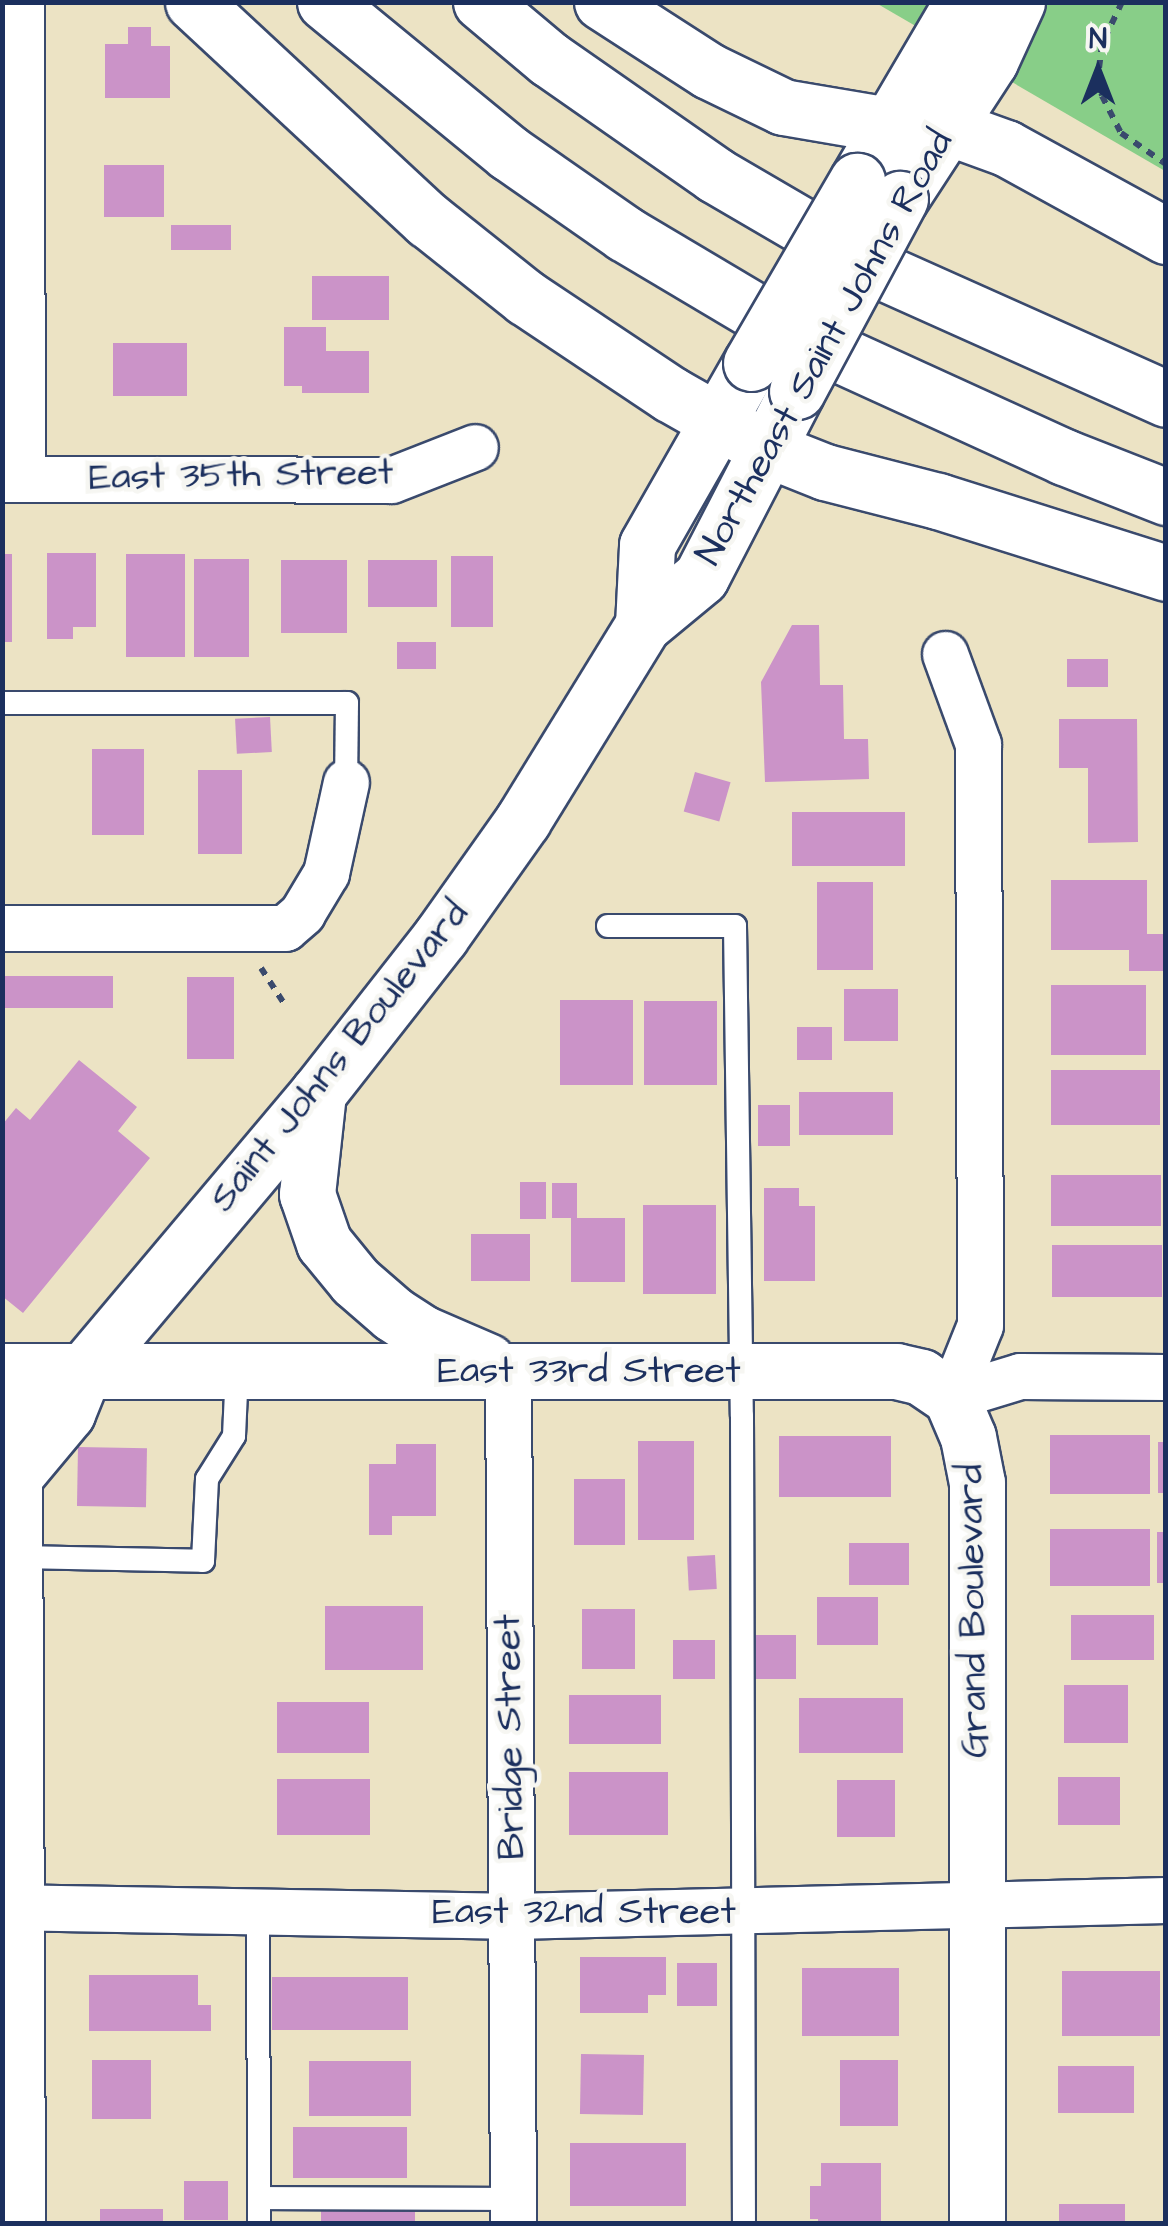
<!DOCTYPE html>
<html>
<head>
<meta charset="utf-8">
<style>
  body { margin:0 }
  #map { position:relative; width:1168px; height:2226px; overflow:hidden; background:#ece3c4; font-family:"Architects Daughter",sans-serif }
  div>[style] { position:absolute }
  .green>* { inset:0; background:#88ce88 }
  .building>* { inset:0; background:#cb93c8; transform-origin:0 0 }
  .path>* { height:6px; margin-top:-3px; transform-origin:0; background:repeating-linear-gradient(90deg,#3a4a6d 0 8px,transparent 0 16px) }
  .roads { filter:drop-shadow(2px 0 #3a4a6d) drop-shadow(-2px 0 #3a4a6d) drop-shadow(0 2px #3a4a6d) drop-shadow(0 -2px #3a4a6d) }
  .lane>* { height:22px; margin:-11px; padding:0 11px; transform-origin:11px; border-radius:11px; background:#fff }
  .street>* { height:45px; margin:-22.5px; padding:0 22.5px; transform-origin:22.5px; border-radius:22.5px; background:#fff }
  .secondary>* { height:55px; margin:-27.5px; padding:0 27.5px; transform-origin:27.5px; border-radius:27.5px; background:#fff }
  .highway>* { height:55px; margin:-27.5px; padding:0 27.5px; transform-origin:27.5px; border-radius:27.5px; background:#fff }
  .bridges { filter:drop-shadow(2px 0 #3a4a6d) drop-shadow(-2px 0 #3a4a6d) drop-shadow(0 2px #3a4a6d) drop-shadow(0 -2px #3a4a6d) }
  .secondary-bridge>* { height:55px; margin:-27.5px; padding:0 27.5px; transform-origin:27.5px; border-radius:27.5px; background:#fff }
  span { translate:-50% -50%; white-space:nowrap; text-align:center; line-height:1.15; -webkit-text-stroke:9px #f6f6f2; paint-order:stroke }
  .street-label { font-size:38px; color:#1b2f5e }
  .frame { position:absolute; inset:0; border:5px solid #1b2f5e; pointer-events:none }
  .north { position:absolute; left:1048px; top:20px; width:100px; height:100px; -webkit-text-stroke:8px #f6f6f2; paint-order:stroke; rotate:0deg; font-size:28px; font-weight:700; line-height:40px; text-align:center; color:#1b2f5e }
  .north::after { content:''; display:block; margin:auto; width:35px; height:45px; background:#1b2f5e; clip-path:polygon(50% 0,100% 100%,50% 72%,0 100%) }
</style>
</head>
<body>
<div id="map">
  <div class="green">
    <i style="clip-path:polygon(876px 3px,1165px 3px,1165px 171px,1096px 131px)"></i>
  </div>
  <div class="building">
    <i style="clip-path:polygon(128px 27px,151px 27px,151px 46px,170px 46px,170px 98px,105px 98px,105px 44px,128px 44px)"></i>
    <i style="left:104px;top:165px;width:60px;height:52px"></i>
    <i style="left:171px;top:225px;width:60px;height:25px"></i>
    <i style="left:312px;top:276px;width:77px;height:44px"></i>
    <i style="clip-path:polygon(284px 327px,326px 327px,326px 351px,369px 351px,369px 393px,302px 393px,302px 386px,284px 386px)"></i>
    <i style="left:113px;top:343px;width:74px;height:53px"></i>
    <i style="clip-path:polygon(47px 553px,96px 553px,96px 627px,73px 627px,73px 639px,47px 639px)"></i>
    <i style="left:2px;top:554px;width:10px;height:88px"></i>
    <i style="left:126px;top:554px;width:59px;height:103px"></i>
    <i style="left:451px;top:556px;width:42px;height:71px"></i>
    <i style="left:194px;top:559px;width:55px;height:98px"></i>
    <i style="left:281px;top:560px;width:66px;height:73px"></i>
    <i style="left:368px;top:560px;width:69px;height:47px"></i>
    <i style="clip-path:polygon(792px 625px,819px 625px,820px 685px,843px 685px,844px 739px,868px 739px,869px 779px,765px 782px,761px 682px)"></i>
    <i style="left:397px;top:642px;width:39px;height:27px"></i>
    <i style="left:1067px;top:659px;width:41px;height:28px"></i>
    <i style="left:270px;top:717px;width:35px;height:35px;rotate:87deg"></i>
    <i style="clip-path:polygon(1059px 719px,1137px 719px,1138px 842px,1088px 843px,1088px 768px,1059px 768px)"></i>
    <i style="left:92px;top:749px;width:52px;height:86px"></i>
    <i style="left:198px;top:770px;width:44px;height:84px"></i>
    <i style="left:695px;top:772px;width:37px;height:41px;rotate:16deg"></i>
    <i style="left:792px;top:812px;width:113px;height:54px"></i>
    <i style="clip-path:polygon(1051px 880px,1147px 880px,1147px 934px,1166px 934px,1166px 971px,1129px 971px,1129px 950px,1051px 950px)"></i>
    <i style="left:817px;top:882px;width:56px;height:88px"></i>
    <i style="left:2px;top:976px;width:111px;height:32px"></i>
    <i style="left:187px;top:977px;width:47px;height:82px"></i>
    <i style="left:1051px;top:985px;width:95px;height:70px"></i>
    <i style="left:844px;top:989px;width:54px;height:52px"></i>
    <i style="left:560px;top:1000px;width:73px;height:85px"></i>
    <i style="left:644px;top:1001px;width:73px;height:84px"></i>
    <i style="left:797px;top:1027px;width:35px;height:33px"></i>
    <i style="clip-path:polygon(79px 1060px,137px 1107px,118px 1131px,150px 1158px,23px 1313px,2px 1296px,2px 1125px,16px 1108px,30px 1120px)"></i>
    <i style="left:1051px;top:1070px;width:109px;height:55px"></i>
    <i style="left:799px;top:1092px;width:94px;height:43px"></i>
    <i style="left:758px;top:1105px;width:32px;height:41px"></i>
    <i style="left:1051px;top:1175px;width:110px;height:51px"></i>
    <i style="left:520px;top:1182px;width:26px;height:37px"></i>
    <i style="clip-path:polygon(552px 1183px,577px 1183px,577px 1218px,625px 1218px,625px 1282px,571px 1282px,571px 1218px,552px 1218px)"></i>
    <i style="clip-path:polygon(764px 1188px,799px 1188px,799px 1206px,815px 1206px,815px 1281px,764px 1281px)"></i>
    <i style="left:643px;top:1205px;width:73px;height:89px"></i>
    <i style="left:471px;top:1234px;width:59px;height:47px"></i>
    <i style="left:1052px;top:1245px;width:110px;height:52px"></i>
    <i style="left:1050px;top:1435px;width:100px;height:59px"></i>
    <i style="left:779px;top:1436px;width:112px;height:61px"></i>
    <i style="left:638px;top:1441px;width:56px;height:99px"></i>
    <i style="left:1158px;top:1442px;width:8px;height:51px"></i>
    <i style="clip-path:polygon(396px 1444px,436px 1444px,436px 1516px,392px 1516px,392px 1535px,369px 1535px,369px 1464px,396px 1464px)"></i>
    <i style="left:78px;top:1447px;width:69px;height:59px;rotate:1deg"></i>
    <i style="left:574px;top:1479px;width:51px;height:66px"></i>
    <i style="left:1050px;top:1529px;width:100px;height:57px"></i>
    <i style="left:1157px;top:1532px;width:9px;height:51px"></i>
    <i style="left:849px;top:1543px;width:60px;height:42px"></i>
    <i style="left:715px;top:1555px;width:34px;height:28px;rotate:87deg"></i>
    <i style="left:817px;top:1597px;width:61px;height:48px"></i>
    <i style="left:325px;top:1606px;width:98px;height:64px"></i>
    <i style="left:582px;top:1609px;width:53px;height:60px"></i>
    <i style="left:1071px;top:1615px;width:83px;height:45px"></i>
    <i style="left:755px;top:1635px;width:41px;height:44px"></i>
    <i style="left:673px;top:1640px;width:42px;height:39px"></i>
    <i style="left:1064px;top:1685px;width:64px;height:58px"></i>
    <i style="left:569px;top:1695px;width:92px;height:49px"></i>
    <i style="left:799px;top:1698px;width:104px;height:55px"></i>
    <i style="left:277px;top:1702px;width:92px;height:51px"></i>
    <i style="left:569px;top:1772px;width:99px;height:63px"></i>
    <i style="left:1058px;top:1777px;width:62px;height:48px"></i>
    <i style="left:277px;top:1779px;width:93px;height:56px"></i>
    <i style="left:837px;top:1780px;width:58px;height:57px"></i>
    <i style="clip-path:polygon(580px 1957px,666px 1957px,666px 1995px,648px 1995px,648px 2013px,580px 2013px)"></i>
    <i style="left:677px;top:1963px;width:40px;height:43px"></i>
    <i style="left:802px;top:1968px;width:97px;height:68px"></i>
    <i style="left:1062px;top:1971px;width:98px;height:65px"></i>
    <i style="clip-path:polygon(89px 1975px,198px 1975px,198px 2005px,211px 2005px,211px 2031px,89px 2031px)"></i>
    <i style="left:272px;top:1977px;width:136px;height:53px"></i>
    <i style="left:581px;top:2054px;width:63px;height:60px;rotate:1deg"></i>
    <i style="left:92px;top:2060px;width:59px;height:59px"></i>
    <i style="left:840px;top:2060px;width:58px;height:66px"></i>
    <i style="left:309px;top:2061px;width:102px;height:55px"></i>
    <i style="left:1058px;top:2066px;width:76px;height:47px"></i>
    <i style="left:293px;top:2127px;width:114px;height:51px"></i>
    <i style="left:570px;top:2143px;width:116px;height:63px"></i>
    <i style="clip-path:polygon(821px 2163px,881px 2163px,881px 2224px,818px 2224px,818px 2219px,810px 2219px,810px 2186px,821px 2186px)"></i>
    <i style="left:184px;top:2181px;width:44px;height:39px"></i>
    <i style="left:1059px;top:2204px;width:66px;height:20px"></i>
    <i style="left:100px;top:2209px;width:63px;height:15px"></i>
    <i style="left:321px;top:2209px;width:94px;height:15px"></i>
  </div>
  <div class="path">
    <i style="left:1122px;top:2px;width:47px;rotate:115.5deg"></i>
    <i style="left:1102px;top:44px;width:34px;rotate:97deg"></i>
    <i style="left:1098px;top:78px;width:18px;rotate:77deg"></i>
    <i style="left:1102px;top:96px;width:42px;rotate:62.8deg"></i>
    <i style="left:1121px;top:133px;width:55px;rotate:34.6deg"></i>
    <i style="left:261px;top:968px;width:44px;rotate:57deg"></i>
  </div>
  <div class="roads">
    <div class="lane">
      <i style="left:2px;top:703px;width:345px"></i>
      <i style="left:347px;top:703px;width:79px;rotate:90.7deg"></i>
      <i style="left:608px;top:926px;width:127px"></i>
      <i style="left:735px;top:926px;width:490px;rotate:89.2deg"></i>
      <i style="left:742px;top:1416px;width:808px;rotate:89.86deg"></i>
      <i style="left:19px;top:1557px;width:184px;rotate:1.2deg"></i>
      <i style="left:203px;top:1561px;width:82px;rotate:-87.2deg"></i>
      <i style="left:207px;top:1479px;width:51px;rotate:-57.9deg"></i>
      <i style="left:234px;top:1436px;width:65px;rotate:-87.4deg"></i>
      <i style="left:258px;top:1911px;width:313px;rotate:89.8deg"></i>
      <i style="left:259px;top:2198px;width:254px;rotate:0.2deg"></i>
    </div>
    <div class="street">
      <i style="left:21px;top:2px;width:477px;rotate:89.9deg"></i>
      <i style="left:2px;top:479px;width:389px;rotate:0.1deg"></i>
      <i style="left:391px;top:480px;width:90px;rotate:-21.4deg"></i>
      <i style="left:945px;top:654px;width:96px;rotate:69.9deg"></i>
      <i style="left:978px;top:744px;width:581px;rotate:89.8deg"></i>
      <i style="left:980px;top:1325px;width:78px;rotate:111.9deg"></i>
      <i style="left:2px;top:928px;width:283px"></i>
      <i style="left:285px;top:928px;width:23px;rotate:-41deg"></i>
      <i style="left:302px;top:913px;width:47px;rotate:-59deg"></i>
      <i style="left:326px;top:873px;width:93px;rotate:-77.6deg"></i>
      <i style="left:508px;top:1371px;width:853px;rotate:89.66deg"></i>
      <i style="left:951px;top:1397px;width:72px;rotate:-16.9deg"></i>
      <i style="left:1020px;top:1376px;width:146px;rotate:0.4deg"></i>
      <i style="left:19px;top:1472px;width:752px;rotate:89.77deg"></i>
      <i style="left:2px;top:1907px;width:511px;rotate:1.01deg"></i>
      <i style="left:513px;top:1916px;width:653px;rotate:-1.4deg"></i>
    </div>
    <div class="secondary">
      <i style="left:857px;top:181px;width:208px;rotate:-59.6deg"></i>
      <i style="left:900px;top:199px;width:165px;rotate:-56.9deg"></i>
      <i style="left:990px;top:61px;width:65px;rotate:-65.4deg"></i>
      <i style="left:643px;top:625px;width:80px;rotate:-87.1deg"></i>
      <i style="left:647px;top:545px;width:210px;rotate:-60.3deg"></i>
      <i style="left:318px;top:1093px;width:102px;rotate:96.2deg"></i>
      <i style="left:307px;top:1194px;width:52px;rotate:70.9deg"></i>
      <i style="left:324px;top:1243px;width:49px;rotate:50.8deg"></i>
      <i style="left:355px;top:1281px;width:50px;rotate:41deg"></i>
      <i style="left:393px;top:1314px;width:35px;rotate:33deg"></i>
      <i style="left:422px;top:1333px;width:71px;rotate:23.3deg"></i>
      <i style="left:2px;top:1371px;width:894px"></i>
      <i style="left:896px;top:1371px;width:26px;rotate:13deg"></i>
      <i style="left:921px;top:1377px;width:36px;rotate:34deg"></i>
      <i style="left:951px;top:1397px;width:43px;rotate:67deg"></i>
      <i style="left:968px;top:1437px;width:47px;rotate:78.9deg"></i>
      <i style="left:977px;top:1483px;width:741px;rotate:90deg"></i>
      <i style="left:2px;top:1423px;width:16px;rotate:-50deg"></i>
      <i style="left:12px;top:1411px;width:79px;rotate:-28.8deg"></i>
      <i style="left:2px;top:1491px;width:102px;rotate:-50.2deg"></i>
      <i style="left:67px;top:1413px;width:45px;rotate:-68deg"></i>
      <i style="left:84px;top:1371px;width:363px;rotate:-49.9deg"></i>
      <i style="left:318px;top:1093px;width:199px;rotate:-51.9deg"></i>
      <i style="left:441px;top:936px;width:142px;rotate:-54.7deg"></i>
      <i style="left:523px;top:820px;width:229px;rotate:-58.4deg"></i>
      <i style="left:643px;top:625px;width:75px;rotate:-39.6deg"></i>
      <i style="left:701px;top:577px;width:209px;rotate:-62.7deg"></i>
    </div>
    <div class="highway">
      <i style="left:193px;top:2px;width:321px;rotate:42.9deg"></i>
      <i style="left:428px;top:220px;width:125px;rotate:38.5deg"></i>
      <i style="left:526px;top:298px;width:173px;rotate:33.7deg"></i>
      <i style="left:670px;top:394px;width:112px;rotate:29.6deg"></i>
      <i style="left:767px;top:449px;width:62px;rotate:21.6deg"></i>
      <i style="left:825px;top:472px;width:117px;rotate:14.4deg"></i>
      <i style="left:938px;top:501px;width:239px;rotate:17.5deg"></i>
      <i style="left:325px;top:2px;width:238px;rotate:39.4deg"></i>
      <i style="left:509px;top:153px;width:141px;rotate:34.9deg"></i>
      <i style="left:625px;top:234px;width:192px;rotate:30.7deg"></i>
      <i style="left:790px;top:332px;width:301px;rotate:24.5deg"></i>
      <i style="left:1064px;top:457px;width:110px;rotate:21.4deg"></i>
      <i style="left:481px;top:2px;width:89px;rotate:40deg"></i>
      <i style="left:549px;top:59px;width:203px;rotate:34.9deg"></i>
      <i style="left:715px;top:175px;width:186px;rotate:30.3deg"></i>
      <i style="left:876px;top:269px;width:318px;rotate:24.1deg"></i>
      <i style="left:602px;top:2px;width:127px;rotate:32.8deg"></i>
      <i style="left:709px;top:71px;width:82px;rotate:25.9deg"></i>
      <i style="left:783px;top:107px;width:108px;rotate:9.6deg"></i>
      <i style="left:889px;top:125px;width:56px;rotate:1deg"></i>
      <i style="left:945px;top:126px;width:65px;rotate:19.8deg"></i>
      <i style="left:1006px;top:148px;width:183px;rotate:28.8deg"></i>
    </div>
  </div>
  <div class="bridges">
    <div class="secondary-bridge">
      <i style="left:751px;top:363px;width:211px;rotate:-59.8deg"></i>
      <i style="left:797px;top:391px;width:218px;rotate:-61.8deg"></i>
    </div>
  </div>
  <div class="street-label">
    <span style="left:825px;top:348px;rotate:-61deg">Northeast Saint Johns Road</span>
    <span style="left:241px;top:476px;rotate:-1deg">East 35th Street</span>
    <span style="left:340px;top:1057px;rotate:-51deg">Saint Johns Boulevard</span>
    <span style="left:589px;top:1372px">East 33rd Street</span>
    <span style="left:974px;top:1611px;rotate:-91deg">Grand Boulevard</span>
    <span style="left:511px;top:1737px;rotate:-91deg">Bridge Street</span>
    <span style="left:584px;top:1913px">East 32nd Street</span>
  </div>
  <div class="frame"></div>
  <div class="north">N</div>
</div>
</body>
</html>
